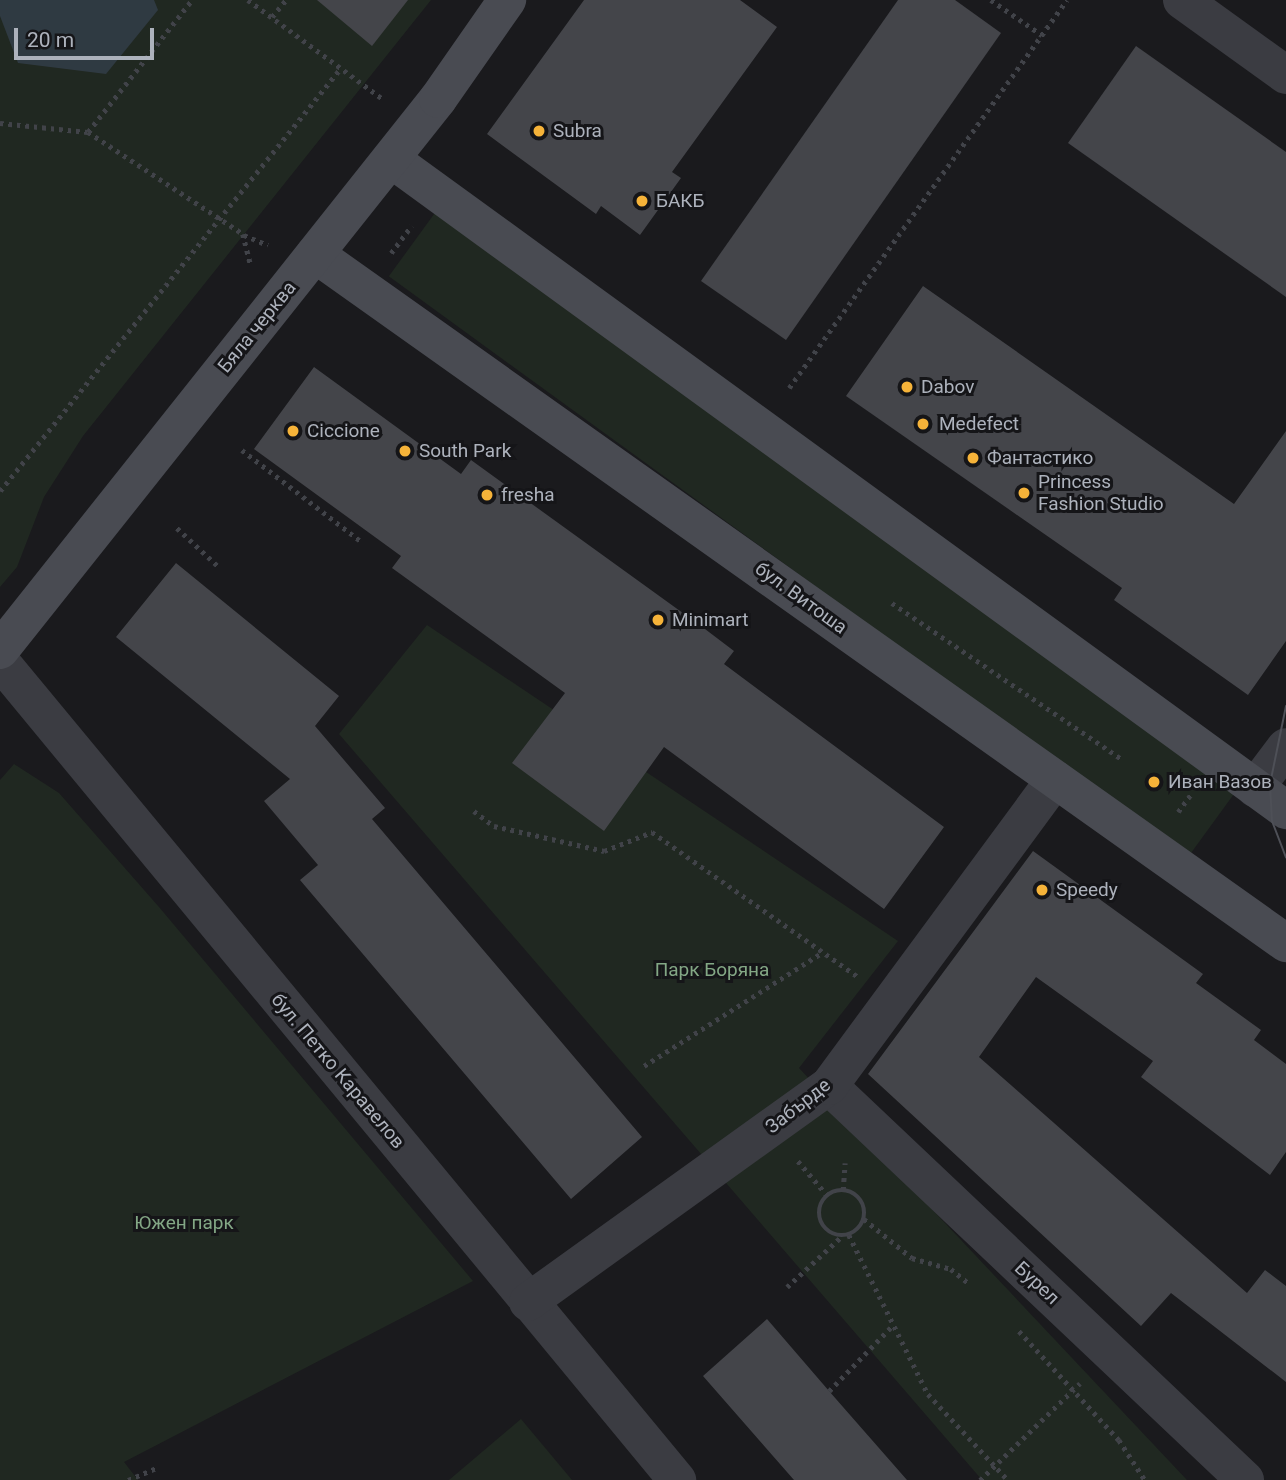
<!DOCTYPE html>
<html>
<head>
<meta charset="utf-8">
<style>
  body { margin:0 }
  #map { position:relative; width:1286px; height:1480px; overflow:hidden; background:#1a1a1d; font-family:Roboto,sans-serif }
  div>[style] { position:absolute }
  .green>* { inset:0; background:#202821; transform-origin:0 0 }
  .water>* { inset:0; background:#2f3a42 }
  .building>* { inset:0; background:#44454a }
  .path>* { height:4.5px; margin-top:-2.25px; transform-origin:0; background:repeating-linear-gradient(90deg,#414349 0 3.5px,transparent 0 8.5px) }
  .path>.ring { margin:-2.25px; padding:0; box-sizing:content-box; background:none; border:4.5px solid #414349; border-radius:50% }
  .street>* { height:38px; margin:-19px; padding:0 19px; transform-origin:19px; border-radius:19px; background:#3b3c42 }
  .secondary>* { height:38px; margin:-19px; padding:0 19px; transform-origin:19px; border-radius:19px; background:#494b52 }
  .tram>* { height:2px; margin:-1px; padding:0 1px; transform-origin:1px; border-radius:1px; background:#4e5057 }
  .dots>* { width:19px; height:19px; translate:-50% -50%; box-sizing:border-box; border:4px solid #151518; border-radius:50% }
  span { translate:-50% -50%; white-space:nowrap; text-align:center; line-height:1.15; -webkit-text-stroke:6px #151518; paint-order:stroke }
  .poi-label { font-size:19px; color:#adb2bc }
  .left { translate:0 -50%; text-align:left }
  .street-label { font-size:19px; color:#adb2bc }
  .park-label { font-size:19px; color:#83a785 }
  .scale { position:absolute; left:14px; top:28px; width:140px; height:32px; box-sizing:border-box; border:4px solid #adb2bc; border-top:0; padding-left:9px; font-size:21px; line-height:24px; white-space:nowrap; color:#adb2bc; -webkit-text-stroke:5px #151518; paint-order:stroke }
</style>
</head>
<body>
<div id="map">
  <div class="green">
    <i style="clip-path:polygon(0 0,431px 0,83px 436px,44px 497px,17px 567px,0 587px)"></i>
    <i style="left:437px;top:210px;width:988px;height:82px;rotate:36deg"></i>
    <i style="clip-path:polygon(427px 625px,898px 941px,799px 1068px,1187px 1480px,982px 1480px,339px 734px)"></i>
    <i style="clip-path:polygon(14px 764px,59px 793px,159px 907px,473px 1281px,124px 1462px,138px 1480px,0 1480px,0 780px)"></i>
    <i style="clip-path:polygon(521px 1419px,572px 1480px,449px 1480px)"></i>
  </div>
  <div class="water">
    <i style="clip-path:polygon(0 0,154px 0,158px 10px,106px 74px,18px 63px,0 16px)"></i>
  </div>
  <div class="building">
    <i style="clip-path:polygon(317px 0,408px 0,372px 46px)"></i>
    <i style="clip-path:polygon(584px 0,740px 0,777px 27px,672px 172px,681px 178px,640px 235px,601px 206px,596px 214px,487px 134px)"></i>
    <i style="clip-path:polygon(898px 0,955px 0,1001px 33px,786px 340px,701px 281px)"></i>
    <i style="clip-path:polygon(1136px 46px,1286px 152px,1286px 297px,1068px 143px)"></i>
    <i style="clip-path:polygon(923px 286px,1234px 504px,1286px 431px,1286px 641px,1248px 695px,1114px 600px,1122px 588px,846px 396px)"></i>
    <i style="clip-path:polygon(314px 367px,461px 474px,471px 460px,705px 629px,734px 651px,724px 664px,944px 827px,884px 909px,664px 747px,604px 831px,512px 763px,565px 693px,392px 568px,401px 556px,254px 449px)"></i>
    <i style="clip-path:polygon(176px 563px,339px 696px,315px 726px,385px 808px,372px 819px,642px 1137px,571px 1199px,300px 880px,318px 865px,264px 801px,290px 779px,116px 637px)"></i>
    <i style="clip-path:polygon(1033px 851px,1203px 974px,1196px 983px,1261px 1030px,1254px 1040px,1286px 1064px,1286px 1152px,1270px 1175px,1141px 1077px,1153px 1061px,1036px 977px,979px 1057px,1247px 1293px,1265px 1270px,1286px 1286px,1286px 1382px,1171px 1293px,1141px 1326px,868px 1074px)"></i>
    <i style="clip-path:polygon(767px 1319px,829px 1391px,907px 1480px,794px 1480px,703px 1376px)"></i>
  </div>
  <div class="path">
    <i style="left:248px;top:0;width:167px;rotate:36.3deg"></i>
    <i style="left:991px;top:0;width:62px;rotate:34.5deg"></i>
    <i style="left:272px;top:17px;width:22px;rotate:-51deg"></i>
    <i style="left:0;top:123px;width:88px;rotate:5.8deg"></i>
    <i style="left:88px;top:132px;width:186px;rotate:33.3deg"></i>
    <i style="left:243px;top:234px;width:30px;rotate:76deg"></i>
    <i style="left:88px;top:132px;width:168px;rotate:-51.8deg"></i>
    <i style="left:244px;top:235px;width:26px;rotate:23deg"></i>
    <i style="left:391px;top:253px;width:34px;rotate:-53deg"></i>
    <i style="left:789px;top:388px;width:477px;rotate:-54.4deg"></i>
    <i style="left:242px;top:450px;width:151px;rotate:37.5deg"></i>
    <i style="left:0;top:491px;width:542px;rotate:-51.14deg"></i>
    <i style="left:177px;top:528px;width:57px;rotate:42.9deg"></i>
    <i style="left:892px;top:603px;width:279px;rotate:34.2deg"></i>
    <i style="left:474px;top:811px;width:25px;rotate:37deg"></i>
    <i style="left:494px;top:826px;width:113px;rotate:12.8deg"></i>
    <i style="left:604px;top:851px;width:52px;rotate:-21.6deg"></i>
    <i style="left:652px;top:832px;width:251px;rotate:35.1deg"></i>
    <i style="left:1178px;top:812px;width:22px;rotate:-54deg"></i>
    <i style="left:644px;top:1066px;width:212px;rotate:-32.5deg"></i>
    <i style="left:798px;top:1161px;width:45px;rotate:49.5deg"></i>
    <i class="ring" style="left:819px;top:1190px;width:41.5px;height:41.5px"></i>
    <i style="left:843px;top:1190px;width:27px;rotate:-86deg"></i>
    <i style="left:864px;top:1219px;width:62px;rotate:39.1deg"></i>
    <i style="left:912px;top:1258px;width:41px;rotate:15.8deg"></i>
    <i style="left:951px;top:1269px;width:21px;rotate:39deg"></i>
    <i style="left:849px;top:1235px;width:178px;rotate:63.6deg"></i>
    <i style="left:928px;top:1394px;width:117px;rotate:47.1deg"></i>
    <i style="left:787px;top:1287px;width:74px;rotate:-42.8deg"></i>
    <i style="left:1019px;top:1331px;width:148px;rotate:47.5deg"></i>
    <i style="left:1119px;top:1440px;width:48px;rotate:57deg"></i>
    <i style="left:829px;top:1391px;width:93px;rotate:-45.9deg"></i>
    <i style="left:128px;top:1480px;width:30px;rotate:-23deg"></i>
    <i style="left:980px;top:1480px;width:139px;rotate:-44.1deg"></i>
  </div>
  <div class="street">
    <i style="left:1182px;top:0;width:128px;rotate:35.8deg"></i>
    <i style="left:0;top:661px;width:1063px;rotate:50.42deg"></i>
    <i style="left:1255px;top:788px;width:51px;rotate:-52.9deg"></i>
    <i style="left:829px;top:1086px;width:573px;rotate:43.44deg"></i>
    <i style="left:528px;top:1302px;width:370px;rotate:-35.7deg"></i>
    <i style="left:829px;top:1086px;width:381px;rotate:-53.6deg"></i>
  </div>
  <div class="secondary">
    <i style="left:391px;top:159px;width:1107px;rotate:36.03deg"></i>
    <i style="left:315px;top:254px;width:1191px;rotate:35.36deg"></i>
    <i style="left:0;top:650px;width:704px;rotate:-51.52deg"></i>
    <i style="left:438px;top:99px;width:121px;rotate:-55.1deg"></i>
  </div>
  <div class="tram">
    <i style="left:1286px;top:706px;width:80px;rotate:101.6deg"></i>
    <i style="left:1270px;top:784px;width:37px;rotate:87deg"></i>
    <i style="left:1272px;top:821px;width:39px;rotate:69deg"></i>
  </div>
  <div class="dots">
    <i style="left:539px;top:131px;background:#f6b339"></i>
    <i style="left:642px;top:201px;background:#f6b339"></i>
    <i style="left:907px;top:387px;background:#f6b339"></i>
    <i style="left:923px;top:424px;background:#f6b339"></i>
    <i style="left:293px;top:431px;background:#f6b339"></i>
    <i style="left:405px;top:451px;background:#f6b339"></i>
    <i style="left:973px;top:458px;background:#f6b339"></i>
    <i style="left:1024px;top:493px;background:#f6b339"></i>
    <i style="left:487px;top:495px;background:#f6b339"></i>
    <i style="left:658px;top:620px;background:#f6b339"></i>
    <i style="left:1154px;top:782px;background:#f6b339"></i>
    <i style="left:1042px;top:890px;background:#f6b339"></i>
  </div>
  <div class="poi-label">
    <span class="left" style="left:553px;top:131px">Subra</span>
    <span class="left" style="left:656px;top:201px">БАКБ</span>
    <span class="left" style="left:921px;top:387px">Dabov</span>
    <span class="left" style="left:939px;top:424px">Medefect</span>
    <span class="left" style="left:307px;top:431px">Ciccione</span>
    <span class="left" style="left:419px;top:451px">South Park</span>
    <span class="left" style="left:987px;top:458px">Фантастико</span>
    <span class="left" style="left:1038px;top:493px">Princess<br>Fashion Studio</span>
    <span class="left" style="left:501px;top:495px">fresha</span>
    <span class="left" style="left:672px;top:620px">Minimart</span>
    <span class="left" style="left:1168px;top:782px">Иван Вазов</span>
    <span class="left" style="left:1056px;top:890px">Speedy</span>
  </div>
  <div class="street-label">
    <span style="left:257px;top:327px;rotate:-51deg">Бяла черква</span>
    <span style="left:801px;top:598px;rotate:36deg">бул. Витоша</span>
    <span style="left:338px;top:1071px;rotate:50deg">бул. Петко Каравелов</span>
    <span style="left:798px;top:1106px;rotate:-38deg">Забърде</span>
    <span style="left:1037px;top:1283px;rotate:43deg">Бурел</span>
  </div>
  <div class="park-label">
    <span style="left:712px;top:970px">Парк Боряна</span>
    <span style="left:184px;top:1223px">Южен парк</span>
  </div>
  <div class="scale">20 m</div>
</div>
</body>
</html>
